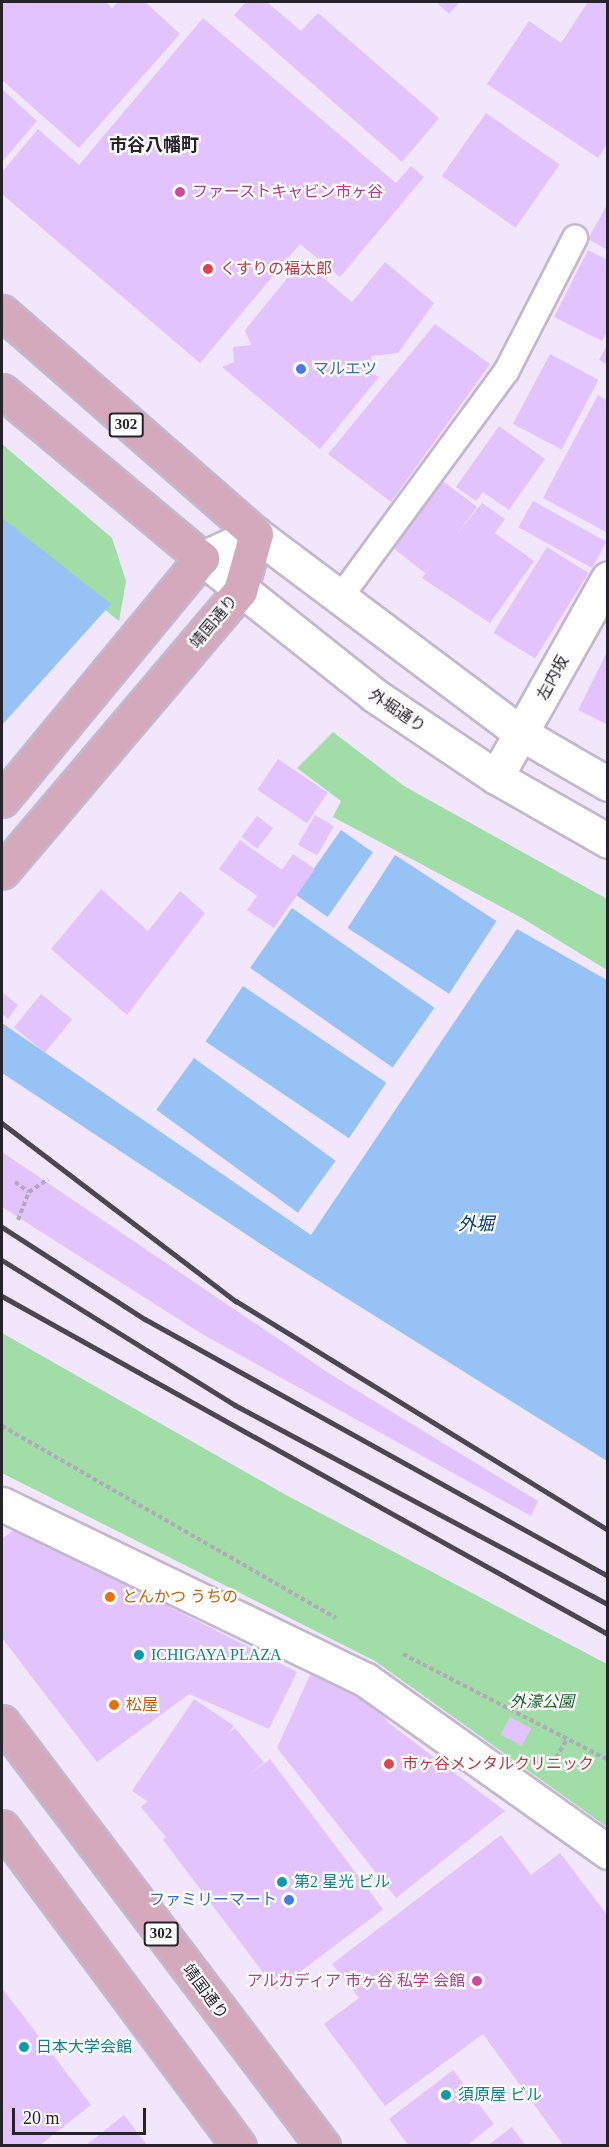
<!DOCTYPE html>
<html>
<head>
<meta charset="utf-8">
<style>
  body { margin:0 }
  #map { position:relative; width:609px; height:2147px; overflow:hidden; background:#f2e6fc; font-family:"Times New Roman","Noto Sans JP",serif }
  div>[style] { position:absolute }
  .green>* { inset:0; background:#a0dda7 }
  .water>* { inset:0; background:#97c2f5; transform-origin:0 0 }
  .building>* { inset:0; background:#e3c3fd; transform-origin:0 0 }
  .path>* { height:4px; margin-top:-2px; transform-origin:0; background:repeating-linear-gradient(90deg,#b1a8ba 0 4.5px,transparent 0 7.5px) }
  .roads { filter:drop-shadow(2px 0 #c3b7cd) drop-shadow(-2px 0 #c3b7cd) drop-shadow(0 2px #c3b7cd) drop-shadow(0 -2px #c3b7cd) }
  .lane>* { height:24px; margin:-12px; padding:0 12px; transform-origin:12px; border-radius:12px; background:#fff }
  .street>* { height:33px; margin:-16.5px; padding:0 16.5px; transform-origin:16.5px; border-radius:16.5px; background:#fff }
  .secondary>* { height:33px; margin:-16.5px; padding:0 16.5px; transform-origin:16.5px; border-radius:16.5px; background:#fff }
  .primary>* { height:33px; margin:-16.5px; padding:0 16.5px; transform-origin:16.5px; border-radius:16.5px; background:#d4a9bb }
  .rail>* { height:4.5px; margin:-2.25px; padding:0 2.25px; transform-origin:2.25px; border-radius:2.25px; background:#4b4650 }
  .dots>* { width:16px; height:16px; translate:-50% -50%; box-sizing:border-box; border:3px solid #fff; border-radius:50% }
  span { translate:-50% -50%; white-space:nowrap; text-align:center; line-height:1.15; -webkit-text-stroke:4.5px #fff; paint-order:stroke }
  .shield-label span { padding:2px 4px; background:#fff; border:2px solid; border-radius:4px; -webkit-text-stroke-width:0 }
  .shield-label { font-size:15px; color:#26222a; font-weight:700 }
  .hotel-label { font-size:16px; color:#b23c85 }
  .left { translate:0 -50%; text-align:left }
  .right { translate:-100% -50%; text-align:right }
  .health-label { font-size:16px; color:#be3a42 }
  .shop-label { font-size:16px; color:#366cbe }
  .street-label { font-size:16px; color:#26222a }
  .food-label { font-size:16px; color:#c56008 }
  .culture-label { font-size:16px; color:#0d838f }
  .park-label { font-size:16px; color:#1a602b; font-style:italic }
  .neighbourhood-label { font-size:18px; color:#26222a; font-weight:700 }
  .water-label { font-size:18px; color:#003a71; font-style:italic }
  .frame { position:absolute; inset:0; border:3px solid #26222a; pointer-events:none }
  .scale { position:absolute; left:12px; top:2108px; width:134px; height:27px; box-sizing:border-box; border:3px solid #26222a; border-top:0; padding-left:8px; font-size:18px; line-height:21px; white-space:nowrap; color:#26222a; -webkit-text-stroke:4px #fff; paint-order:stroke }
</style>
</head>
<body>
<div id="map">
  <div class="green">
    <i style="clip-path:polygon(2px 444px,112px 538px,126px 581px,119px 621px,2px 528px)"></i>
    <i style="clip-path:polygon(333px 732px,404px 786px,607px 899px,607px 970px,522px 918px,333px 817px,341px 801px,297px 768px)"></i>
    <i style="clip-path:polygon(2px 1333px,286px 1495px,607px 1664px,607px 1827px,375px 1661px,2px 1473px)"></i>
  </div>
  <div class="water">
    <i style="clip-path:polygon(2px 518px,111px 604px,2px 725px)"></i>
    <i style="left:341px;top:830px;width:39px;height:79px;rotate:35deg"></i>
    <i style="left:395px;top:855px;width:121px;height:87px;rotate:33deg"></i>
    <i style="left:292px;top:908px;width:174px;height:73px;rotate:35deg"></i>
    <i style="clip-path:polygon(517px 929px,607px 980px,607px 1461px,279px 1256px,2px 1073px,2px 1023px,311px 1235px)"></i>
    <i style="left:243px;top:986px;width:173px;height:67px;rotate:34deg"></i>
    <i style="left:194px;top:1058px;width:175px;height:64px;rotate:36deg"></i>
  </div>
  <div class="building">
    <i style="clip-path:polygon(2px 2px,106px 2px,112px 8px,118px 2px,145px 2px,180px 34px,79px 148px,2px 80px)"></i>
    <i style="clip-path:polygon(246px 2px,267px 2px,301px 31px,318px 13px,439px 118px,402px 162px,234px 15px)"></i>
    <i style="clip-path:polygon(436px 2px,460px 2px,449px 14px)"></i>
    <i style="clip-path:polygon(588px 2px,608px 2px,608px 143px,598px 158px,487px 84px,529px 21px,561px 43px)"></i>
    <i style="clip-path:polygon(203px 18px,396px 183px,411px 166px,424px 177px,340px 277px,300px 244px,200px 363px,2px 194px,2px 172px,38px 129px,79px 165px)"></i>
    <i style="clip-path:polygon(2px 89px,37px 121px,2px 162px)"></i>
    <i style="left:486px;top:113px;width:90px;height:77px;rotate:35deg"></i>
    <i style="clip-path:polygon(608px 203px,608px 250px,588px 239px)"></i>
    <i style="clip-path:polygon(588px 250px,608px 260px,608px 330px,602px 341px,554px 317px)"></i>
    <i style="clip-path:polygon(302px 260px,352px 302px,385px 262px,434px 303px,398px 353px,371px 356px,373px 374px,379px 377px,320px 449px,222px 367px,234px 362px,233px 347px,251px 345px,245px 330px)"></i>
    <i style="clip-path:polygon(435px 324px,490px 364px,391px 502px,328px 454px)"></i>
    <i style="clip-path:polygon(608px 343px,608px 365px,599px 360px)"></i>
    <i style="left:550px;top:354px;width:55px;height:79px;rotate:28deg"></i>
    <i style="clip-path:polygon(598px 395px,608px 401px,608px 533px,543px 498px)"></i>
    <i style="clip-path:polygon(499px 426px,545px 459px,509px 510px,483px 492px,476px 501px,456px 487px)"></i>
    <i style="clip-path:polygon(443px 481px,477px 507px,457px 534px,482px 503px,505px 519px,495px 533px,534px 561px,490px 623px,422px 578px,434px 562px,425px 573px,392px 547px)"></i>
    <i style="left:533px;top:501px;width:84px;height:30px;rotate:29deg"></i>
    <i style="left:547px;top:547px;width:49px;height:101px;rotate:32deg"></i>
    <i style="clip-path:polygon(608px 650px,608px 725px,578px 710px)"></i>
    <i style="left:278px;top:759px;width:60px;height:37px;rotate:34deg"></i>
    <i style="left:315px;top:815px;width:22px;height:34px;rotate:30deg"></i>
    <i style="left:257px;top:816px;width:20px;height:26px;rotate:37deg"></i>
    <i style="clip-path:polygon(240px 840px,282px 870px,293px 854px,315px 869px,274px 928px,247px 910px,257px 896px,219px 869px)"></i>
    <i style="clip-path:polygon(101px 889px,148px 931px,180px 891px,205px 913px,127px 1015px,51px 949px)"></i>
    <i style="clip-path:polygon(2px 992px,18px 1005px,8px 1019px,2px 1014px)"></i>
    <i style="left:41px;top:994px;width:40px;height:43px;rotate:39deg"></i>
    <i style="clip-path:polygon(2px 1152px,330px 1374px,538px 1501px,531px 1516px,202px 1334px,2px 1207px)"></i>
    <i style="clip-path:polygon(16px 1528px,297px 1672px,269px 1729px,189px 1694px,97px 1762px,2px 1638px,2px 1539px)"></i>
    <i style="clip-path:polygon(310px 1675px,368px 1698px,390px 1724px,505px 1811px,396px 1898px,277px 1748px)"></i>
    <i style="left:194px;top:1699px;width:48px;height:111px;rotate:34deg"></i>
    <i style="left:510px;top:1717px;width:24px;height:20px;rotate:28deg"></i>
    <i style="left:235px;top:1728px;width:45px;height:123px;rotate:50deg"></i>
    <i style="left:270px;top:1759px;width:188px;height:134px;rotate:53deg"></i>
    <i style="clip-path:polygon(501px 1835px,531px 1875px,560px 1853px,608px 1916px,608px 2146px,564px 2146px,483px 2034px,385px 2106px,324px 2024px,359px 1998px,332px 1964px)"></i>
    <i style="clip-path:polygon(2px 1988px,91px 2105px,39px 2146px,2px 2146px)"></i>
    <i style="clip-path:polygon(453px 2070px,494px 2124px,466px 2146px,409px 2146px,389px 2119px)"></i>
    <i style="clip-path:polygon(124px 2115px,148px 2146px,85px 2146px)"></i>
    <i style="clip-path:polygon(512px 2127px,526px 2146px,487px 2146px)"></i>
  </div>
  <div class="path">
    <i style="left:15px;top:1182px;width:17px;rotate:36deg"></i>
    <i style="left:18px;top:1220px;width:30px;rotate:-69deg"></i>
    <i style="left:29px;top:1192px;width:23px;rotate:-34deg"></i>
    <i style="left:2px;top:1426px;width:385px;rotate:29.9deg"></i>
    <i style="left:403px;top:1654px;width:231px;rotate:27.3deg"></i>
    <i style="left:552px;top:1764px;width:29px;rotate:-59deg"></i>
  </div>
  <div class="roads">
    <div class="lane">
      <i style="left:339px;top:599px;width:282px;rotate:-53.7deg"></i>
      <i style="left:506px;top:372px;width:151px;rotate:-62.8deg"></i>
    </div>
    <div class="street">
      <i style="left:496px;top:777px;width:228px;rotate:-60.6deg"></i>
      <i style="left:2px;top:1504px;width:404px;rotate:25.8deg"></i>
      <i style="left:366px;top:1680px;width:297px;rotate:35.4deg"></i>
    </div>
    <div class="secondary">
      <i style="left:608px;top:784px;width:99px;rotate:-149.8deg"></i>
      <i style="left:522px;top:734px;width:333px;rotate:-143.1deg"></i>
      <i style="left:256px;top:534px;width:59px;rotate:156deg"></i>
      <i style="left:202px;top:558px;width:220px;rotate:38.5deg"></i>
      <i style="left:374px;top:695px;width:147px;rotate:33.9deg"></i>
      <i style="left:496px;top:777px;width:129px;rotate:29.7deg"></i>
    </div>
    <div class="primary">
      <i style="left:2px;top:312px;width:337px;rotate:41.2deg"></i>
      <i style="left:256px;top:534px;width:59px;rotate:105.7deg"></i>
      <i style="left:240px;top:591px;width:368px;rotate:130.3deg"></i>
      <i style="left:2px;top:391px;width:261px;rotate:39.9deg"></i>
      <i style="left:202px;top:558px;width:314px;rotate:129.6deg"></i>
      <i style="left:2px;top:1722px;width:532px;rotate:52.87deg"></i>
      <i style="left:2px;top:1827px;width:397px;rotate:53.4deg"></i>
    </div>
  </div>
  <div class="rail">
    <i style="left:2px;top:1123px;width:294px;rotate:37.3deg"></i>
    <i style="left:236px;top:1301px;width:437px;rotate:31.6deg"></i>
    <i style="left:2px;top:1227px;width:170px;rotate:32.8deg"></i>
    <i style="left:145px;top:1319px;width:530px;rotate:29.03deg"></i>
    <i style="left:2px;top:1260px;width:274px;rotate:31.9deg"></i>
    <i style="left:235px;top:1405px;width:423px;rotate:28.1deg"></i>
    <i style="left:2px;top:1296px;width:694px;rotate:29.15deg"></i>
  </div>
  <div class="dots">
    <i style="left:180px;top:192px;background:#d1479c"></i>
    <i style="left:208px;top:269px;background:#e0444e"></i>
    <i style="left:301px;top:369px;background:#3f7fe0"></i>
    <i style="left:110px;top:1597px;background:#e8710a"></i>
    <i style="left:139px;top:1655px;background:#0f9aa8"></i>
    <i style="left:114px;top:1705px;background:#e8710a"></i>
    <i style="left:389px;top:1764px;background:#e0444e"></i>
    <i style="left:282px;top:1882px;background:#0f9aa8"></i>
    <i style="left:289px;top:1900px;background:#3f7fe0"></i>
    <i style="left:477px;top:1981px;background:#d1479c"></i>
    <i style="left:24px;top:2047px;background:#0f9aa8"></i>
    <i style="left:446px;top:2095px;background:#0f9aa8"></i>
  </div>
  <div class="shield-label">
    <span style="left:126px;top:425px">302</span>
    <span style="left:161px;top:1934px">302</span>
  </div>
  <div class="hotel-label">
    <span class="left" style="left:192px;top:192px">ファーストキャビン市ヶ谷</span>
    <span class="right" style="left:465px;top:1981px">アルカディア 市ヶ谷 私学 会館</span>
  </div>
  <div class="health-label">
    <span class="left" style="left:220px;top:269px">くすりの福太郎</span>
    <span class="left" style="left:402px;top:1764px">市ヶ谷メンタルクリニック</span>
  </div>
  <div class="shop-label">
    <span class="left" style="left:313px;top:369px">マルエツ</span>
    <span class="right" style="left:277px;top:1900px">ファミリーマート</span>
  </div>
  <div class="street-label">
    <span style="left:214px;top:622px;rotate:-50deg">靖国通り</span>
    <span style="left:553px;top:678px;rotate:-61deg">左内坂</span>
    <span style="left:397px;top:711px;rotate:34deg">外堀通り</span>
    <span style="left:205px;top:1992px;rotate:53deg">靖国通り</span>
  </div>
  <div class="food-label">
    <span class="left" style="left:122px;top:1597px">とんかつ うちの</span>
    <span class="left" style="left:126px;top:1705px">松屋</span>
  </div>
  <div class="culture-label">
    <span class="left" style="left:151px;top:1655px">ICHIGAYA PLAZA</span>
    <span class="left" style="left:294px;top:1882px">第2 星光 ビル</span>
    <span class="left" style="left:36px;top:2047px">日本大学会館</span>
    <span class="left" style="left:458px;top:2095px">須原屋 ビル</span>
  </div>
  <div class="park-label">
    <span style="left:542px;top:1702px">外濠公園</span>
  </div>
  <div class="neighbourhood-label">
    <span style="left:154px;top:145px">市谷八幡町</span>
  </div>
  <div class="water-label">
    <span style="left:476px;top:1224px">外堀</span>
  </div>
  <div class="frame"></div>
  <div class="scale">20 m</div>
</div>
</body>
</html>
